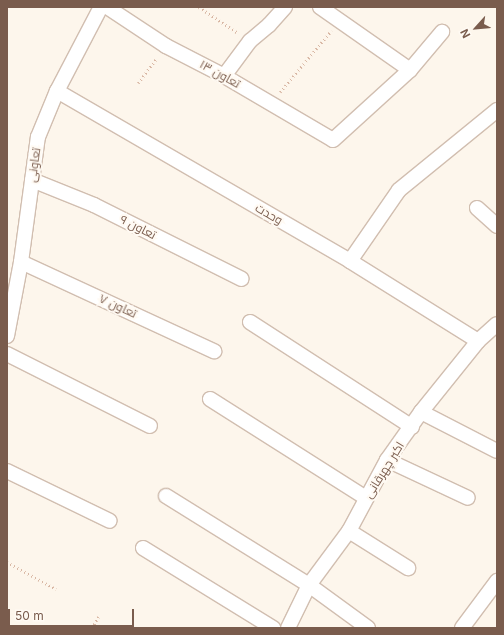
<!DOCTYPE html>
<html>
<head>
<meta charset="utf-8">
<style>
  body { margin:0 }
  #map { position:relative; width:504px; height:635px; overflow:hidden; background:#fdf6ec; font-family:Inter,Cairo,sans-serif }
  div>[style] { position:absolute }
  .path>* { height:2.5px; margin-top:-1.25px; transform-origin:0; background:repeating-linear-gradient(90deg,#d9b8a5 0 1px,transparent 0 4px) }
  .roads { filter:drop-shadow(1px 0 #d1beb0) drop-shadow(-1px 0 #d1beb0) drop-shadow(0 1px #d1beb0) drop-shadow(0 -1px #d1beb0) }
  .street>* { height:14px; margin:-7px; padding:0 7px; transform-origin:7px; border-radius:7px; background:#fff }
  span { translate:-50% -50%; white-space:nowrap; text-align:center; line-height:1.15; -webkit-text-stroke:4px #fffaf3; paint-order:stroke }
  .street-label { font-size:12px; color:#7a5c4d }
  .frame { position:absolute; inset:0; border:8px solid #7a5c4d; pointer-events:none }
  .north { position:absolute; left:456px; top:8px; width:40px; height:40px; -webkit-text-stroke:3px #fffaf3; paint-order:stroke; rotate:243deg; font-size:11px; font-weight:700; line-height:16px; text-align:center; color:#7a5c4d }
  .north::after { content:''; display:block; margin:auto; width:14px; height:18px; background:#7a5c4d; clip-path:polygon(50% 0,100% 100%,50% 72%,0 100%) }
  .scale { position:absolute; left:8px; top:609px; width:126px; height:18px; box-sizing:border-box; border:2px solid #7a5c4d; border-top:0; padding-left:5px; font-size:12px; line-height:14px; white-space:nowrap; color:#7a5c4d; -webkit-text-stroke:3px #fffaf3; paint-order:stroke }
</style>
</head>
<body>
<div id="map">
  <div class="path">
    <i style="left:199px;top:7px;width:47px;rotate:33.7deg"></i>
    <i style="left:138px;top:83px;width:31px;rotate:-53deg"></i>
    <i style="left:280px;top:92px;width:80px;rotate:-50.1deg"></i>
    <i style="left:7px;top:562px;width:56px;rotate:28.9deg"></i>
    <i style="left:92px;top:628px;width:13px;rotate:-61deg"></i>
  </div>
  <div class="roads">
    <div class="street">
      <i style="left:107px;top:7px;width:71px;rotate:33.5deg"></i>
      <i style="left:166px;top:46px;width:65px;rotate:27.3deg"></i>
      <i style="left:224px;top:76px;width:126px;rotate:30.4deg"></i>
      <i style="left:333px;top:140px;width:104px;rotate:-42.3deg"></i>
      <i style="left:410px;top:70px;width:50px;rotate:-49.9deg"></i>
      <i style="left:320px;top:7px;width:110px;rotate:35deg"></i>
      <i style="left:224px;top:76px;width:44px;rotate:-53.4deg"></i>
      <i style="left:250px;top:41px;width:25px;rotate:-40deg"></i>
      <i style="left:269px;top:25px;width:24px;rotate:-48deg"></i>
      <i style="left:57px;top:91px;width:339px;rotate:30.1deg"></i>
      <i style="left:350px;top:261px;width:151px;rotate:32deg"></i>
      <i style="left:32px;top:180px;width:67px;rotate:22deg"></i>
      <i style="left:94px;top:205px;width:165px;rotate:26.6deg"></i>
      <i style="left:477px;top:208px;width:27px;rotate:42deg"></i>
      <i style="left:350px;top:261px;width:86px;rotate:-55.4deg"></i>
      <i style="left:399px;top:190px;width:127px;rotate:-39.2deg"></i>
      <i style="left:21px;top:262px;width:213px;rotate:24.8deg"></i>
      <i style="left:250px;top:322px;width:193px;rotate:32.9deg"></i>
      <i style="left:7px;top:336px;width:75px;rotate:-79.3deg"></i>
      <i style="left:21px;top:262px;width:126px;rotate:-82.3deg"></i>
      <i style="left:38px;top:137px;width:50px;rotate:-67.6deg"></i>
      <i style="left:57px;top:91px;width:95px;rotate:-62.4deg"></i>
      <i style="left:7px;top:354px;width:160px;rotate:26.7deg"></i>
      <i style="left:210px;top:399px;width:185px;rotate:32.4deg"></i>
      <i style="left:421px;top:412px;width:85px;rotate:27.2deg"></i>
      <i style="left:387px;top:460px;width:89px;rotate:25.1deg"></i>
      <i style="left:7px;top:471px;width:114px;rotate:25.9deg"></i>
      <i style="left:166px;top:496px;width:168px;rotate:31.9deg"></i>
      <i style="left:309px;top:585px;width:73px;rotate:36.1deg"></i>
      <i style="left:349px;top:531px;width:70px;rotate:32.1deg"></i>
      <i style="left:143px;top:548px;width:153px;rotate:31.6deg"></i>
      <i style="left:288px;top:628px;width:48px;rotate:-64deg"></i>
      <i style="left:309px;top:585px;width:67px;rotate:-53.5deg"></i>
      <i style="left:349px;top:531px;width:81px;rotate:-61.8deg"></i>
      <i style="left:387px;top:460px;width:59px;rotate:-54.7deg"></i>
      <i style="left:421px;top:412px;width:91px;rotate:-51.2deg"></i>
      <i style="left:478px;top:341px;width:25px;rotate:-42deg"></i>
      <i style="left:462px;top:628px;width:59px;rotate:-53.3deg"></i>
    </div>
  </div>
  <div class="street-label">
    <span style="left:220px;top:74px;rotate:29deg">تعاون ۱۳</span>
    <span style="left:34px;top:165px;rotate:-82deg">تعاونی</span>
    <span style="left:269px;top:214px;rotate:30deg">وحدت</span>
    <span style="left:138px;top:227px;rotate:27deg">تعاون ۹</span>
    <span style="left:118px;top:306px;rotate:25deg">تعاون ۷</span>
    <span style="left:384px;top:470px;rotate:-58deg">اکبر چهرقانی</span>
  </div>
  <div class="frame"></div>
  <div class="north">N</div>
  <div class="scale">50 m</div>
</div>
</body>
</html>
